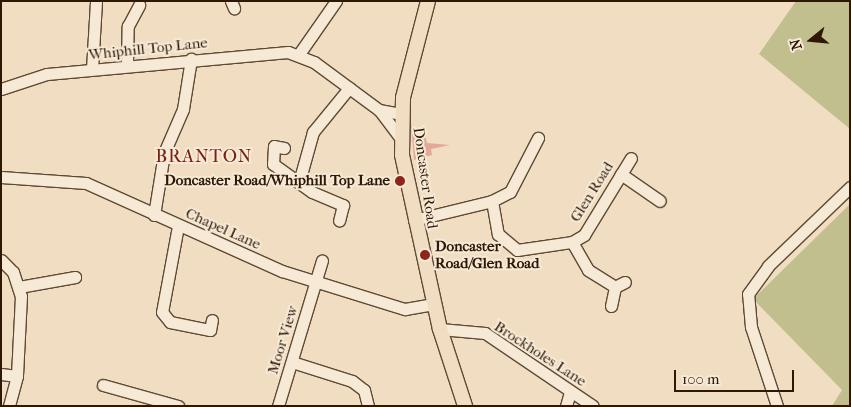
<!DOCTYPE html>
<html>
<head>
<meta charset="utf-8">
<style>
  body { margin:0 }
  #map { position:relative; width:851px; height:407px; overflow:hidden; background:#f1dec2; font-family:"IM FELL French Canon",serif }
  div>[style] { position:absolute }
  .green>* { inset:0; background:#c2bf8e }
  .building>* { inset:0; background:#e2aa96 }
  .roads { filter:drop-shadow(1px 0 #5f4934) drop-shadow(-1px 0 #5f4934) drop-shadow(0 1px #5f4934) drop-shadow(0 -1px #5f4934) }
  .minor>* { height:11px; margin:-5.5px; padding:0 5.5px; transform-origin:5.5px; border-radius:5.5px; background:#f6ead7 }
  .major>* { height:14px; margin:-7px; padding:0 7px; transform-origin:7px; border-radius:7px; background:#f1dec2 }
  .dots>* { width:14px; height:14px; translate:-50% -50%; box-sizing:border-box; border:2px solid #f6ead7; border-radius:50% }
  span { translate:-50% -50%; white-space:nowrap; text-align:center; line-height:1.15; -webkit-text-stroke:4px #f6ead7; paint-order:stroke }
  .street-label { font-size:15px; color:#2e1705 }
  .poi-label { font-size:15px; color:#2e1705; font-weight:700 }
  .right { translate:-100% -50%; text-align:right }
  .left { translate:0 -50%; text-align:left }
  .quarter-label { font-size:18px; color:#7a1f14; letter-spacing:1px }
  .frame { position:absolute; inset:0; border:2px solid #2e1705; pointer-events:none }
  .north { position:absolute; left:786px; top:15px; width:50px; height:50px; -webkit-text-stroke:4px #f6ead7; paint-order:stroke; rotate:253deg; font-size:14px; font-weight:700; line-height:20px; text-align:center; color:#2e1705 }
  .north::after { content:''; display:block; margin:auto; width:18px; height:22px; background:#2e1705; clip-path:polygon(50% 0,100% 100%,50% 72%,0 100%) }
  .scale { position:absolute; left:674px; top:370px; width:120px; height:22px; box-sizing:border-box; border:2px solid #2e1705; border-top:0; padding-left:6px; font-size:15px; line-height:18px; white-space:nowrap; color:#2e1705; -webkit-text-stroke:4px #f6ead7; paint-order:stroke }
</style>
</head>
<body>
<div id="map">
  <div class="green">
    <i style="clip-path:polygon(796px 1px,850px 1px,850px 129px,759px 54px)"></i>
    <i style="clip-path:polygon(850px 204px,850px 406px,832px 406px,842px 390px,753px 299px)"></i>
  </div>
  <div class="building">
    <i style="clip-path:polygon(411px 124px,414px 134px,425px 135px,427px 143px,450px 145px,431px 149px,432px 155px,414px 160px)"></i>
  </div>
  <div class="roads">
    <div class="minor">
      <i style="left:231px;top:1px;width:8px;rotate:67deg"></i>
      <i style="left:299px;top:54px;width:65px;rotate:-55.1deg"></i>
      <i style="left:127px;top:65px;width:39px;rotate:-89deg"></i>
      <i style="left:128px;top:26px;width:24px;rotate:-62deg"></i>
      <i style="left:92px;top:69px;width:68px;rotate:-86.6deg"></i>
      <i style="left:1px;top:89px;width:48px;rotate:-18.1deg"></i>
      <i style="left:47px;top:74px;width:242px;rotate:-5.2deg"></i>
      <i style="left:288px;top:52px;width:28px;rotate:21deg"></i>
      <i style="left:314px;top:62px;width:81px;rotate:36.4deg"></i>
      <i style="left:379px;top:110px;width:22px;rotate:10deg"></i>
      <i style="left:380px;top:111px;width:35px;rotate:53deg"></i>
      <i style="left:284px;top:148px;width:10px;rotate:-169deg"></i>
      <i style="left:274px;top:146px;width:18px;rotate:93deg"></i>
      <i style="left:273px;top:164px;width:48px;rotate:35.7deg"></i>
      <i style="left:312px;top:192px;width:34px;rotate:23deg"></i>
      <i style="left:343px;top:205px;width:16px;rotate:104deg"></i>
      <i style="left:621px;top:174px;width:47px;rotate:34.7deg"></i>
      <i style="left:1px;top:177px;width:85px;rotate:4deg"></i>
      <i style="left:86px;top:183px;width:215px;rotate:24.2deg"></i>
      <i style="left:282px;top:271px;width:129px;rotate:17.2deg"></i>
      <i style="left:405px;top:309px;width:29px;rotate:-10deg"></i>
      <i style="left:299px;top:182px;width:52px;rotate:-74.4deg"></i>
      <i style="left:313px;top:132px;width:57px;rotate:-50.7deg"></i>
      <i style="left:492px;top:201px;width:34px;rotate:80deg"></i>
      <i style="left:498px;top:234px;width:25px;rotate:40deg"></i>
      <i style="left:517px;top:250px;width:56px;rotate:-8.3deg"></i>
      <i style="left:572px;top:242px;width:14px;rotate:-30deg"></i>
      <i style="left:584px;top:235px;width:90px;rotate:-58.6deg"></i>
      <i style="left:154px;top:215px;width:63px;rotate:-80.8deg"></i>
      <i style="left:164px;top:153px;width:48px;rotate:-66.6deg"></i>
      <i style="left:183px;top:109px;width:51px;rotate:-80.9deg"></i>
      <i style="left:414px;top:220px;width:80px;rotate:-13.7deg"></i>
      <i style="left:492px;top:201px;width:20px;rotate:-27deg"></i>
      <i style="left:510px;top:192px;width:61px;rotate:-62.6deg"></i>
      <i style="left:178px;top:226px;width:87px;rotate:100.5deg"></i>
      <i style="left:162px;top:312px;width:13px;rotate:51deg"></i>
      <i style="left:170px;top:322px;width:41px;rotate:11.3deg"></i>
      <i style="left:210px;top:330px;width:10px;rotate:-79deg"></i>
      <i style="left:572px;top:242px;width:32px;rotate:60deg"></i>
      <i style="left:588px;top:270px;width:32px;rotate:32deg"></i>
      <i style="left:1px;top:260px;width:17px;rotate:45deg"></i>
      <i style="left:13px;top:272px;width:25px;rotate:72deg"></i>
      <i style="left:21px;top:296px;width:80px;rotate:92.9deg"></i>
      <i style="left:17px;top:376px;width:31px;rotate:105deg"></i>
      <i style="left:19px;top:287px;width:57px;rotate:-10.1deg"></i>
      <i style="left:611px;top:306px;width:19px;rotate:-78deg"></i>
      <i style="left:615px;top:287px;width:11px;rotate:-27deg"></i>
      <i style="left:440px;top:329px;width:45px;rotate:5.1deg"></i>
      <i style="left:485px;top:333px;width:130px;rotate:34.1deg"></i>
      <i style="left:292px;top:362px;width:63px;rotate:17.6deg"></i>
      <i style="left:352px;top:381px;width:15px;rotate:37deg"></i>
      <i style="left:364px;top:390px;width:16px;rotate:76deg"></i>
      <i style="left:1px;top:374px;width:16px;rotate:7deg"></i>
      <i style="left:103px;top:385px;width:78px;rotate:15.6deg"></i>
      <i style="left:278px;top:406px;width:152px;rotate:-73.2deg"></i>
      <i style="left:566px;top:406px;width:15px;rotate:-74deg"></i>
      <i style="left:777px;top:406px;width:83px;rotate:-108.2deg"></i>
      <i style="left:751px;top:327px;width:33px;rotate:-95deg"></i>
      <i style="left:748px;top:294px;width:34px;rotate:-54deg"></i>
      <i style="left:768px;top:266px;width:114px;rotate:-43.9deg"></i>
    </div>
    <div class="major">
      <i style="left:428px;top:1px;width:100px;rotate:104.5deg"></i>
      <i style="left:403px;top:98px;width:57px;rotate:91deg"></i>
      <i style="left:402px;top:155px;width:178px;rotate:77.7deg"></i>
      <i style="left:440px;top:329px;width:81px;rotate:72deg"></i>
    </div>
  </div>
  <div class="dots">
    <i style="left:400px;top:181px;background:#8f2418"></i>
    <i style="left:425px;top:255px;background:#8f2418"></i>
  </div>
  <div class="street-label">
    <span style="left:148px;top:49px;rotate:-6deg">Whiphill Top Lane</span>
    <span style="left:425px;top:178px;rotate:82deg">Doncaster Road</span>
    <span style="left:592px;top:192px;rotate:-58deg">Glen Road</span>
    <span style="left:223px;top:229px;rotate:24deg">Chapel Lane</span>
    <span style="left:283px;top:340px;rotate:-73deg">Moor View</span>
    <span style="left:540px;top:354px;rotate:33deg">Brockholes Lane</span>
  </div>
  <div class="poi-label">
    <span class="right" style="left:390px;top:181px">Doncaster Road/Whiphill Top Lane</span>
    <span class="left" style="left:435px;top:255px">Doncaster<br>Road/Glen Road</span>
  </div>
  <div class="quarter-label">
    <span style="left:204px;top:157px">BRANTON</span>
  </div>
  <div class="frame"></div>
  <div class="north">N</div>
  <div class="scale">100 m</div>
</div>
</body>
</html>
